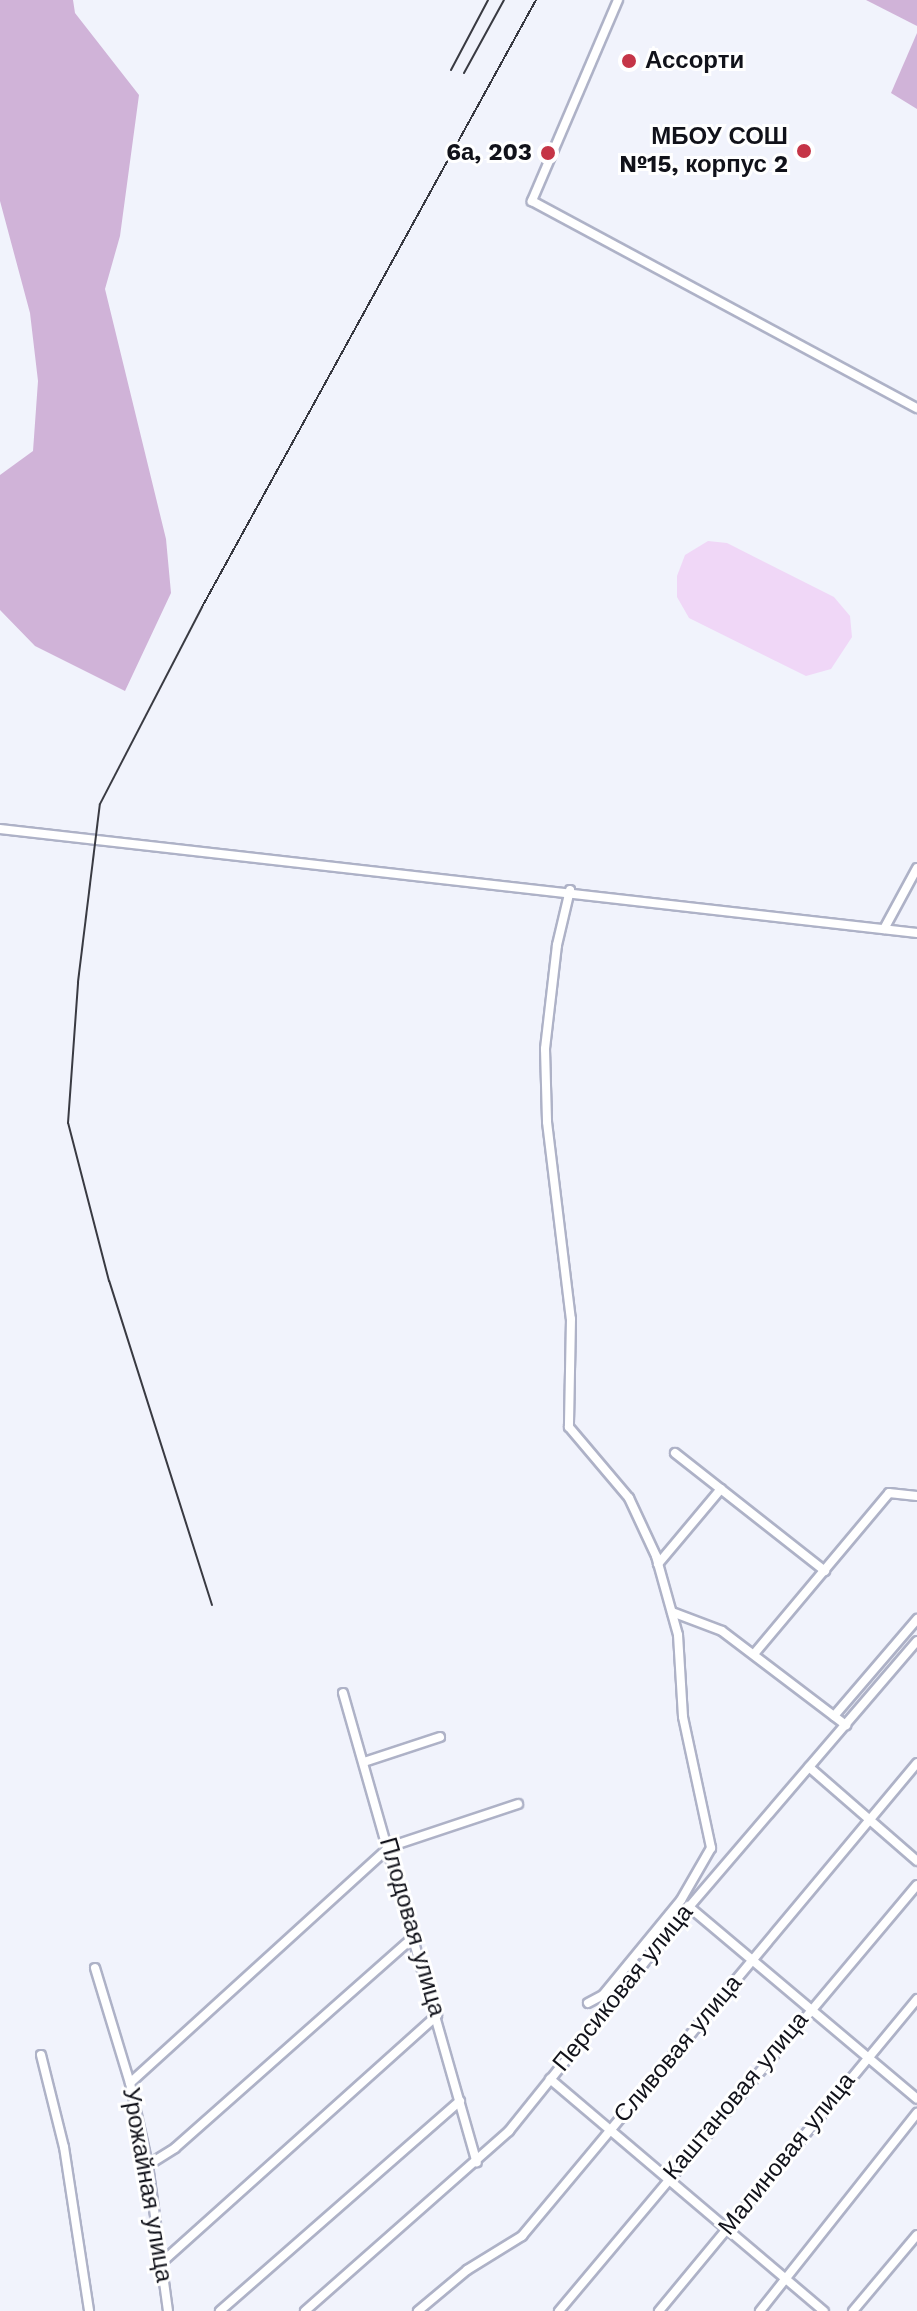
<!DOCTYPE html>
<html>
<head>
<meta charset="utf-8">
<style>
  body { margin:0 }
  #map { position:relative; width:917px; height:2311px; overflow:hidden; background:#f1f3fc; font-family:"Work Sans",sans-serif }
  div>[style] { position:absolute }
  .green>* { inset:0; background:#f0d7f7 }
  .forest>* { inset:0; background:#d0b3d8 }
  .roads { filter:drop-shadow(2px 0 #aeb2c7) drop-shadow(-2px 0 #aeb2c7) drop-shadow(0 2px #aeb2c7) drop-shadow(0 -2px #aeb2c7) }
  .minor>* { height:8px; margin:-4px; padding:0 4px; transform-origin:4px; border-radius:4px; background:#fff }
  .rail>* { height:2px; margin:-1px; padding:0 1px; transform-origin:1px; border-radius:1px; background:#393a42 }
  .dots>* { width:22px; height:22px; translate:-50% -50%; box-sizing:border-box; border:4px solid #fff; border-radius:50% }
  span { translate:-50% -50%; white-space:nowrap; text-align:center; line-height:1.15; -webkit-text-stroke:6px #fff; paint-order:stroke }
  .poi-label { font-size:24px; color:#11121a; font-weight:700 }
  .left { translate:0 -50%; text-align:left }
  .right { translate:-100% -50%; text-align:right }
  .street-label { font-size:24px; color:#11121a }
</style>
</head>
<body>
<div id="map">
  <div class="green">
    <i style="clip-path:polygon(708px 541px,727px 543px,834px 597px,850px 616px,852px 637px,831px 669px,806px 676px,689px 618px,677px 597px,677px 576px,685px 555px)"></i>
  </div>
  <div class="forest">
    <i style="clip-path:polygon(0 0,73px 0,75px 13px,139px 95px,120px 236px,105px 289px,166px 539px,171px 593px,125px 691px,35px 646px,0 610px,0 475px,33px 451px,38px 381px,30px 313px,0 201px)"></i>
    <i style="clip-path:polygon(866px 0,917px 0,917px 26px)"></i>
    <i style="clip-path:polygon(917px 33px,917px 109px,891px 93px)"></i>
  </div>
  <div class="roads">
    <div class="minor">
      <i style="left:618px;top:0;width:219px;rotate:113.2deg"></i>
      <i style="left:532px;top:201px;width:437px;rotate:28.3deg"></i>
      <i style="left:0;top:829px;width:923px;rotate:6.47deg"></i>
      <i style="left:570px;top:890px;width:57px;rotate:103.3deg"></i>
      <i style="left:557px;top:945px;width:105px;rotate:96.6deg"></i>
      <i style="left:545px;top:1049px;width:73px;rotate:88.4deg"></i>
      <i style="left:547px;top:1122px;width:198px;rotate:83.1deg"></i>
      <i style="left:571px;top:1319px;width:108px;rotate:91.1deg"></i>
      <i style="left:569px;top:1427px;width:93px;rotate:49.8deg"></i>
      <i style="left:629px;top:1498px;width:64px;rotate:65deg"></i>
      <i style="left:656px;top:1556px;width:82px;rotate:74.4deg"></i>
      <i style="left:678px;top:1635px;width:82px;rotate:86.5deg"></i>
      <i style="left:683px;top:1717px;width:134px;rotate:77.9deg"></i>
      <i style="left:711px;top:1848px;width:60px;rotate:120deg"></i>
      <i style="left:681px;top:1900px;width:123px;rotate:129.4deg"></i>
      <i style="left:603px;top:1995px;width:17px;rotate:152deg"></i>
      <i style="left:884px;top:929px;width:69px;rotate:-61.6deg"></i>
      <i style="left:675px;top:1453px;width:191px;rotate:38.2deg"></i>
      <i style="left:658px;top:1564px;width:98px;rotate:-50deg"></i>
      <i style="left:672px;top:1612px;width:53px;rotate:20.8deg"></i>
      <i style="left:722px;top:1631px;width:156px;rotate:37.2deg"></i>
      <i style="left:754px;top:1654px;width:210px;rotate:-50deg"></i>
      <i style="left:889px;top:1493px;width:28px;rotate:6deg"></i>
      <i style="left:343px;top:1693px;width:488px;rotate:74.1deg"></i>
      <i style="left:834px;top:1716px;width:128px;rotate:-49.4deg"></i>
      <i style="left:364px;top:1762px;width:80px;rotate:-18.2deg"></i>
      <i style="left:809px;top:1767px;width:143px;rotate:41deg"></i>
      <i style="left:688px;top:1906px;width:299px;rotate:40.1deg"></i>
      <i style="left:95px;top:1968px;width:120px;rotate:73.1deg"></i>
      <i style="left:130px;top:2083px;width:84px;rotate:77.6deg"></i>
      <i style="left:148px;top:2165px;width:147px;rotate:82.2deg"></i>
      <i style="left:41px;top:2055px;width:95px;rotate:76deg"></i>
      <i style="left:64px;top:2147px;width:166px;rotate:81.3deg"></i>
      <i style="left:550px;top:2079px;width:359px;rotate:40.3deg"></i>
      <i style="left:130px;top:2083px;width:350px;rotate:-42.3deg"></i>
      <i style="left:389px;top:1847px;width:136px;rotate:-18.4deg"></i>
      <i style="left:148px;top:2165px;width:32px;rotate:-32deg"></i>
      <i style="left:175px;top:2148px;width:320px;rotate:-41.5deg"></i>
      <i style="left:161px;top:2263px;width:371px;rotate:-41.9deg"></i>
      <i style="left:220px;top:2311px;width:319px;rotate:-41.2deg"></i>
      <i style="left:305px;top:2311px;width:272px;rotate:-41.4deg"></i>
      <i style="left:509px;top:2131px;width:287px;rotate:-51.2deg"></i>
      <i style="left:689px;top:1907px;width:350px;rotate:-49.4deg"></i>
      <i style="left:418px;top:2311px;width:64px;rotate:-39.9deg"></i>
      <i style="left:467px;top:2270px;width:65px;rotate:-31.7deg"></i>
      <i style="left:522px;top:2236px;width:616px;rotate:-50.13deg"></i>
      <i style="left:559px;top:2311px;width:556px;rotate:-49.96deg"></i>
      <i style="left:659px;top:2311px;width:405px;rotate:-50.4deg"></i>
      <i style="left:760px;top:2311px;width:253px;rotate:-51.6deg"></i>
      <i style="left:853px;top:2311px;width:99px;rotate:-49.9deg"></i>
    </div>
  </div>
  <div class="rail">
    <i style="left:451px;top:70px;width:79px;rotate:-62.1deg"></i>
    <i style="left:464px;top:73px;width:83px;rotate:-61.3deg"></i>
    <i style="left:212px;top:1605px;width:340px;rotate:-107.6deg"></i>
    <i style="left:109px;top:1281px;width:163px;rotate:-104.5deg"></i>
    <i style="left:68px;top:1123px;width:141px;rotate:-85.9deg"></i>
    <i style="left:78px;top:982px;width:179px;rotate:-83deg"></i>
    <i style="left:100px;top:804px;width:222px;rotate:-62.6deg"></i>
    <i style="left:202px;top:607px;width:693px;rotate:-61.18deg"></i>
  </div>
  <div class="dots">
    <i style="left:629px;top:61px;background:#c53547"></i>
    <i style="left:804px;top:151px;background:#c53547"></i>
    <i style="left:548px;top:153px;background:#c53547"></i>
  </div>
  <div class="poi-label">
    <span class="left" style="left:645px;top:61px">Ассорти</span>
    <span class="right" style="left:788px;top:151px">МБОУ СОШ<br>№15, корпус 2</span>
    <span class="right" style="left:532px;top:153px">6а, 203</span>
  </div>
  <div class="street-label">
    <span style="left:412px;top:1927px;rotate:74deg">Плодовая улица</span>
    <span style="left:623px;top:1988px;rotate:-51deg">Персиковая улица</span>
    <span style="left:678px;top:2049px;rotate:-50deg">Сливовая улица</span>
    <span style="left:736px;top:2096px;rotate:-50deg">Каштановая улица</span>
    <span style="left:787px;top:2154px;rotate:-51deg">Малиновая улица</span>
    <span style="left:147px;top:2185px;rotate:80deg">Урожайная улица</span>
  </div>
</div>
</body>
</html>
